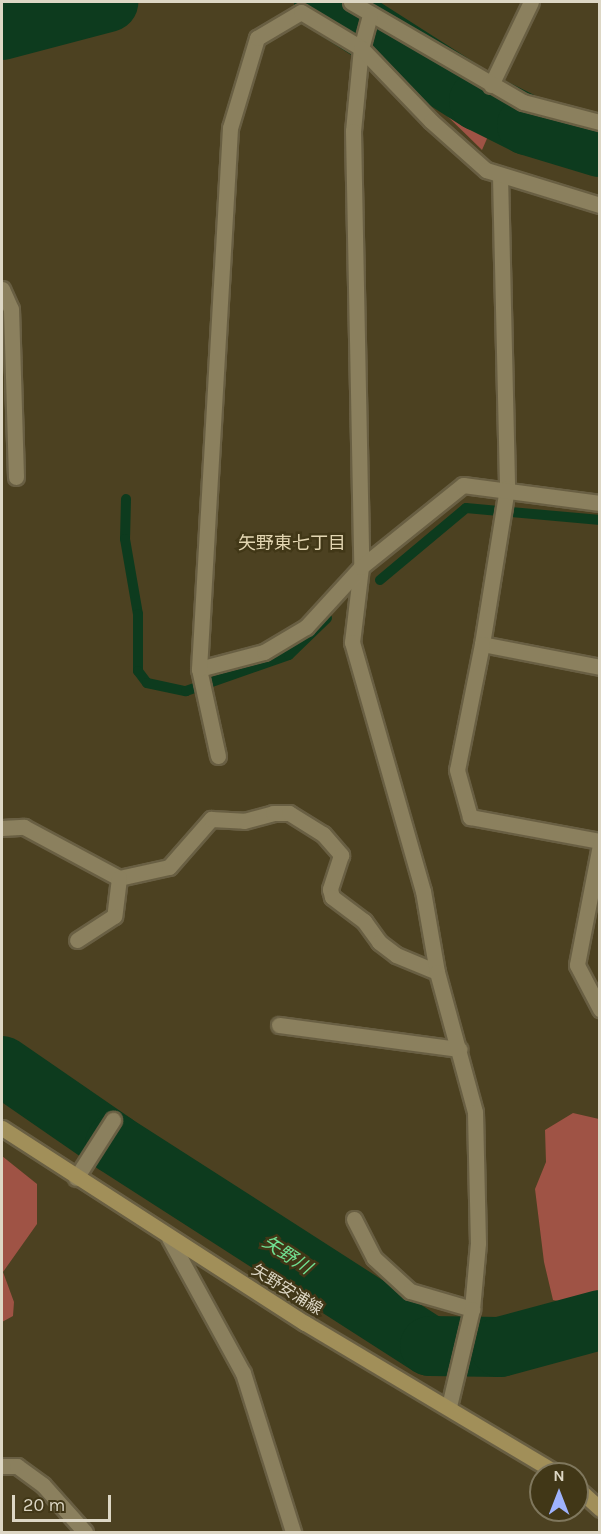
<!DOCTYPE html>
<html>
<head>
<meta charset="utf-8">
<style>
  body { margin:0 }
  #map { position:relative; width:601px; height:1534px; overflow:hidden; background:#4c4121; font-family:Karla,"Noto Sans JP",sans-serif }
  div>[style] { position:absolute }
  .green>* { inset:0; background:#9f5345 }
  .stream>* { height:10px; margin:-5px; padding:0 5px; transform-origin:5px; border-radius:5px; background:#0d3b1e }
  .river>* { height:60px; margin:-30px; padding:0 30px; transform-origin:30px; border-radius:30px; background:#0d3b1e }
  .roads { filter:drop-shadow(2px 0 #695f43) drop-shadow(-2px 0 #695f43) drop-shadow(0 2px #695f43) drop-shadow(0 -2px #695f43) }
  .service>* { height:15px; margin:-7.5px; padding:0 7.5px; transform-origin:7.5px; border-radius:7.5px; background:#8b805e }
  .minor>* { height:15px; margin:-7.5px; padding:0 7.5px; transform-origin:7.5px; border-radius:7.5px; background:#8b805e }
  .primary>* { height:15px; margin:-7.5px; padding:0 7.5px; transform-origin:7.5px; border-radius:7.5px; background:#a18f59 }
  span { translate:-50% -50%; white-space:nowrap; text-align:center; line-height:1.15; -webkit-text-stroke:5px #413717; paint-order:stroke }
  .street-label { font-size:16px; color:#ddd7c5 }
  .neighbourhood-label { font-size:18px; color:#e3d6b2 }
  .water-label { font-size:18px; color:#71e092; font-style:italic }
  .frame { position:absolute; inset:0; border:3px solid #ddd7c5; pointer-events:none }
  .north { position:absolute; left:529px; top:1462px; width:60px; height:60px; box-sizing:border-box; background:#413717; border:2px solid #7f775d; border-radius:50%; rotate:0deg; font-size:16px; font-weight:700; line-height:24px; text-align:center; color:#ddd7c5 }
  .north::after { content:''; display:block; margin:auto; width:21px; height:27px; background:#9fb3fd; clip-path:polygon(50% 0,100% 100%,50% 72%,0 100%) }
  .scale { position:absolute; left:12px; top:1495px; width:99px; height:27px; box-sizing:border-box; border:3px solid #ddd7c5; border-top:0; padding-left:8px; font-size:18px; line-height:21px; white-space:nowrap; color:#ddd7c5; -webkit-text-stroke:4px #413717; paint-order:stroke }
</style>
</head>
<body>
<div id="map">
  <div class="green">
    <i style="clip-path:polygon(396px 66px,496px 118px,482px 150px)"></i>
    <i style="clip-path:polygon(573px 1113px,599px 1119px,600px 1307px,594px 1308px,553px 1300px,544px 1262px,535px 1189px,546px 1162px,545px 1130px)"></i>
    <i style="clip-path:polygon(2px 1156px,37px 1184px,37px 1224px,3px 1272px,14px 1302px,13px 1316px,2px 1322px)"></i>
  </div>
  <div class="stream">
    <i style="left:126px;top:499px;width:40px;rotate:91.4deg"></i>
    <i style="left:125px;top:539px;width:76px;rotate:80.2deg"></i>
    <i style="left:138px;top:614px;width:57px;rotate:90deg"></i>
    <i style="left:138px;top:671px;width:15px;rotate:53deg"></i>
    <i style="left:147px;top:683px;width:40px;rotate:12deg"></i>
    <i style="left:186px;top:691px;width:109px;rotate:-19.3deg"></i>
    <i style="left:289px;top:655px;width:53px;rotate:-44.2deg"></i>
    <i style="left:380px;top:580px;width:112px;rotate:-39.9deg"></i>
    <i style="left:466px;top:508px;width:135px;rotate:5.1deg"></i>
  </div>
  <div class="river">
    <i style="left:324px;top:2px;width:184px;rotate:32.6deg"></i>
    <i style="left:479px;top:101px;width:54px;rotate:26.6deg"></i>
    <i style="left:527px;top:125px;width:76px;rotate:16.8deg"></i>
    <i style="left:2px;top:30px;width:110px;rotate:-14.8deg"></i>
    <i style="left:2px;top:1066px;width:137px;rotate:34.6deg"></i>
    <i style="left:115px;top:1144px;width:374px;rotate:32.7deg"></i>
    <i style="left:430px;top:1346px;width:70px;rotate:0.8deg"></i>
    <i style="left:500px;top:1347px;width:104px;rotate:-15.1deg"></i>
  </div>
  <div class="roads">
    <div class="service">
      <i style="left:491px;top:85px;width:92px;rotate:-64.3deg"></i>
      <i style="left:119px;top:878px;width:51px;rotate:-12.4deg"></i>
      <i style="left:169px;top:867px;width:64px;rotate:-48.8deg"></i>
      <i style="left:211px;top:819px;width:33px;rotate:3deg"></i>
      <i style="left:244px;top:821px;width:30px;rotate:-15deg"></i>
      <i style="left:273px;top:813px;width:16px"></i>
      <i style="left:289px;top:813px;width:40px;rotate:32deg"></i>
      <i style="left:323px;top:834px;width:28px;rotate:49deg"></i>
      <i style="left:341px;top:855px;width:36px;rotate:108deg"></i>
      <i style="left:330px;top:889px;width:8px;rotate:76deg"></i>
      <i style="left:332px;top:897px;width:40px;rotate:37deg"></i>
      <i style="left:364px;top:921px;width:26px;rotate:54deg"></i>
      <i style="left:379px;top:942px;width:21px;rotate:37deg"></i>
      <i style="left:396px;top:955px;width:44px;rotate:22.5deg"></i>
      <i style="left:279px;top:1025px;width:182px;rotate:7.6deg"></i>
      <i style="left:354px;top:1219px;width:44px;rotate:62.9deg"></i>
      <i style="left:374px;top:1258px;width:49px;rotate:42.5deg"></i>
      <i style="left:410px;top:1291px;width:65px;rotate:16.2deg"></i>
    </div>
    <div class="minor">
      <i style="left:351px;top:2px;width:199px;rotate:30.2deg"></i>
      <i style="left:523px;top:102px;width:80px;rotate:14.6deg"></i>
      <i style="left:370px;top:15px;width:34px;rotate:105deg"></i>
      <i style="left:361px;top:48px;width:83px;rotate:95.5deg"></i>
      <i style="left:353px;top:131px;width:436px;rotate:88.9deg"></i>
      <i style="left:361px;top:567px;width:76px;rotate:96.8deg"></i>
      <i style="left:352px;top:642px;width:259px;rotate:74.1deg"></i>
      <i style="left:423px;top:891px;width:82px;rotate:80.2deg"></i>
      <i style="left:437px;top:972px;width:145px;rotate:74.8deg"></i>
      <i style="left:475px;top:1112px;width:131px;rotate:88.7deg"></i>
      <i style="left:478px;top:1243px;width:66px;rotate:95.2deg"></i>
      <i style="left:472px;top:1309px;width:100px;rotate:103.3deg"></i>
      <i style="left:500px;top:175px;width:313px;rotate:88.7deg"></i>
      <i style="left:507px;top:488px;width:158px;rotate:99.1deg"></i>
      <i style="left:482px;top:644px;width:120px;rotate:11deg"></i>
      <i style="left:2px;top:289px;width:22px;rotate:66deg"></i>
      <i style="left:11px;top:309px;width:168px;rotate:88.3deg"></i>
      <i style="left:482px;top:644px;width:128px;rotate:101.2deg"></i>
      <i style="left:457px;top:770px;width:49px;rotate:74.5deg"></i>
      <i style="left:470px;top:817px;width:132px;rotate:10.5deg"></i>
      <i style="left:199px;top:669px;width:67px;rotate:-14.7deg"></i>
      <i style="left:264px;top:652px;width:49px;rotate:-30.8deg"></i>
      <i style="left:306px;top:627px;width:81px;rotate:-47.5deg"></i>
      <i style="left:361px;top:567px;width:131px;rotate:-38.8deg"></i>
      <i style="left:463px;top:485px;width:138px;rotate:7.5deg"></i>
      <i style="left:218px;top:756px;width:89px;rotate:-102.3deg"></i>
      <i style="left:199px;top:669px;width:542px;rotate:-86.72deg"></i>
      <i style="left:230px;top:128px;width:94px;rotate:-73.3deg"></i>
      <i style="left:257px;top:38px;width:51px;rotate:-30.6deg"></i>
      <i style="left:301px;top:12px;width:70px;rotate:31deg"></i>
      <i style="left:361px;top:48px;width:101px;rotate:46.2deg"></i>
      <i style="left:431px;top:121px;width:74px;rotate:41.7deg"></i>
      <i style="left:486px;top:170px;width:119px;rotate:17.1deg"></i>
      <i style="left:2px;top:828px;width:22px;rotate:-3deg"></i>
      <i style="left:24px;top:827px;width:108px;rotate:28.2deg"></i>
      <i style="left:119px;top:878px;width:38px;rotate:97deg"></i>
      <i style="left:114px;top:916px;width:44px;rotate:147deg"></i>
      <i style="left:600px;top:845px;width:122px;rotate:100.9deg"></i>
      <i style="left:577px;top:965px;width:50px;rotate:62.4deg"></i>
      <i style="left:76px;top:1178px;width:69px;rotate:-57.5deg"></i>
      <i style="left:169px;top:1238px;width:154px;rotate:61.3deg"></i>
      <i style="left:243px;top:1373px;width:167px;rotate:72.5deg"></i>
      <i style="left:2px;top:1466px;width:15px"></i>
      <i style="left:17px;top:1466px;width:32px;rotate:36deg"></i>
      <i style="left:43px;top:1485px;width:63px;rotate:48.2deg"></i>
    </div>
    <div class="primary">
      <i style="left:2px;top:1128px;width:360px;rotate:32.8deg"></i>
      <i style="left:305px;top:1323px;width:295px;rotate:30.8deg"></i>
      <i style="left:577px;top:1488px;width:31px;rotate:42deg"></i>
    </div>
  </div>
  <div class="street-label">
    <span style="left:287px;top:1290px;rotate:32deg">矢野安浦線</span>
  </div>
  <div class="neighbourhood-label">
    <span style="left:292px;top:543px">矢野東七丁目</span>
  </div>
  <div class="water-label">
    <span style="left:287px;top:1255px;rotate:33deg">矢野川</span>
  </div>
  <div class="frame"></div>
  <div class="north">N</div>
  <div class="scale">20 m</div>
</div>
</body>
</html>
